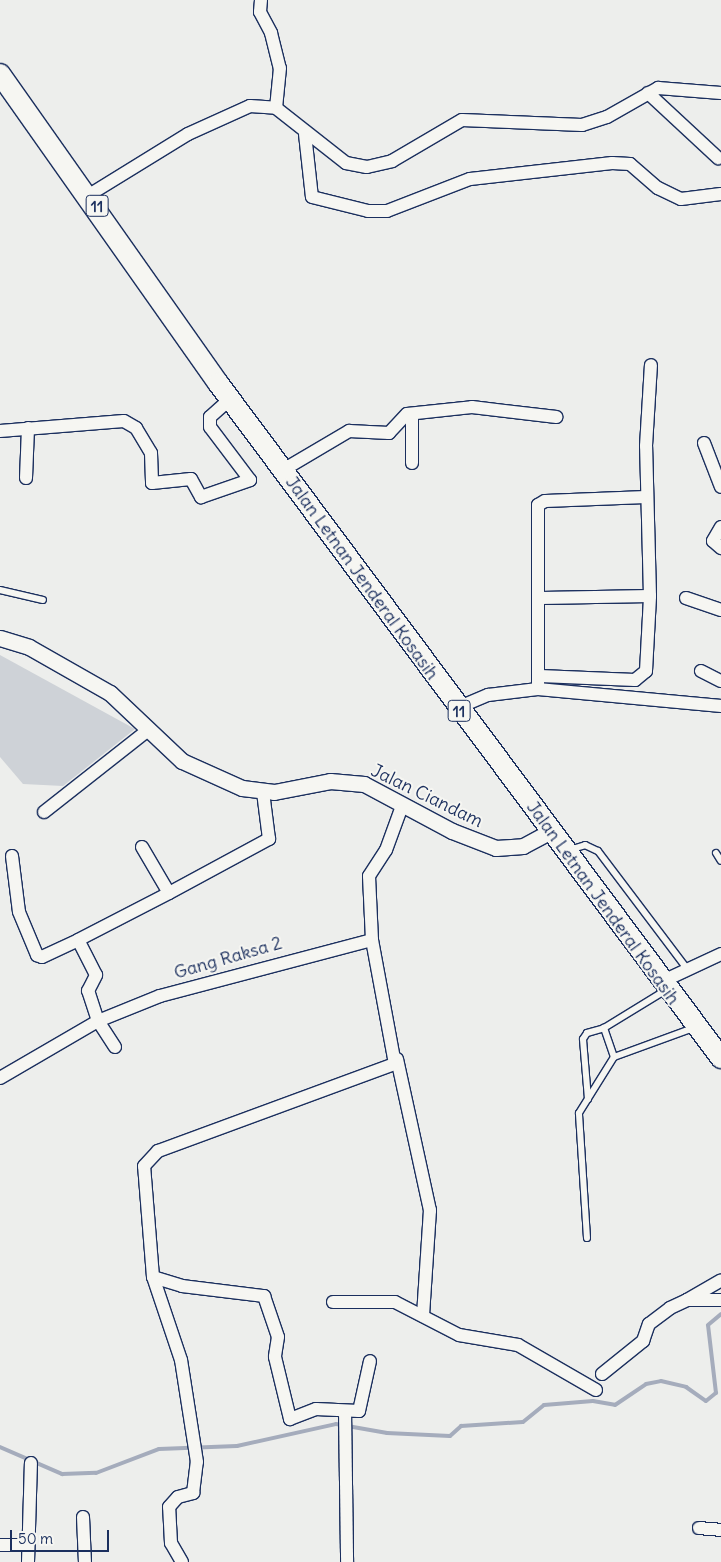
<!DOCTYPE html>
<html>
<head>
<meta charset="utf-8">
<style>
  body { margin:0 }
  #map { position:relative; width:721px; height:1562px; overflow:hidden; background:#edeeec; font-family:Delius,sans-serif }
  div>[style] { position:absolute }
  .green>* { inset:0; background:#ced2d7 }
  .stream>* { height:4px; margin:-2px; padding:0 2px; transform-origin:2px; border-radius:2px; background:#a5acbc }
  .roads { filter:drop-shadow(1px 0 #1b2f5e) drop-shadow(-1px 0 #1b2f5e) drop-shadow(0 1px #1b2f5e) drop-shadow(0 -1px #1b2f5e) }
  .service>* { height:6px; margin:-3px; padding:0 3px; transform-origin:3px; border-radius:3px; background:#f6f6f2 }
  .minor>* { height:12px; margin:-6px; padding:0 6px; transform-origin:6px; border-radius:6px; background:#f6f6f2 }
  .tertiary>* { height:15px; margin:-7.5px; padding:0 7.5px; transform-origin:7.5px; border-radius:7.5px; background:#f6f6f2 }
  .trunk>* { height:20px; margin:-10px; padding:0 10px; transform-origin:10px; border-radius:10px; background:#f6f6f2 }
  span { translate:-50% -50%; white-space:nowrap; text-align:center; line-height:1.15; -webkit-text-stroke:4px #f6f6f2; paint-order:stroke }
  .shield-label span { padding:1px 4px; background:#f6f6f2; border:1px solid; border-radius:4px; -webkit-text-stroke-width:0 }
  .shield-label { font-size:16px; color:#1b2f5e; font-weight:700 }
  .street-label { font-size:18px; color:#1b2f5e }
  .scale { position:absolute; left:10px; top:1530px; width:99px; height:22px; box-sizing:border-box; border:2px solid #1b2f5e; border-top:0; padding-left:6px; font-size:15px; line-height:18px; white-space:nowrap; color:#1b2f5e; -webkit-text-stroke:4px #f6f6f2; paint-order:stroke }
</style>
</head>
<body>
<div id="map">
  <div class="green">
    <i style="clip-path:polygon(0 655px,135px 729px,63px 786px,23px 784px,0 757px)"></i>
  </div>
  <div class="stream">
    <i style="left:0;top:1447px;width:68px;rotate:23.5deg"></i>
    <i style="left:62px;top:1474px;width:34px;rotate:-2deg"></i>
    <i style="left:96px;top:1473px;width:67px;rotate:-20.9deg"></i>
    <i style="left:159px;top:1449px;width:78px;rotate:-2.2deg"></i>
    <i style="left:237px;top:1446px;width:101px;rotate:-12.5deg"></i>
    <i style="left:336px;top:1424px;width:52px;rotate:10deg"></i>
    <i style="left:387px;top:1433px;width:63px;rotate:2.7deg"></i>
    <i style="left:450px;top:1436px;width:15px;rotate:-42deg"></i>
    <i style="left:461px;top:1426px;width:62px;rotate:-3.7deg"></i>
    <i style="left:523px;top:1422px;width:27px;rotate:-39deg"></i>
    <i style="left:544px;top:1405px;width:49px;rotate:-4.7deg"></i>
    <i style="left:593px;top:1401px;width:22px;rotate:10deg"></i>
    <i style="left:615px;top:1405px;width:37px;rotate:-34deg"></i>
    <i style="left:646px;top:1384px;width:15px;rotate:-11deg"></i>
    <i style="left:661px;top:1381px;width:26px;rotate:13deg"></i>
    <i style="left:686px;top:1387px;width:24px;rotate:35deg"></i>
    <i style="left:706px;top:1401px;width:13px;rotate:-39deg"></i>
    <i style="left:716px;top:1393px;width:68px;rotate:-96.7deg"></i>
    <i style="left:708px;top:1325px;width:17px;rotate:-40deg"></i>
  </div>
  <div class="roads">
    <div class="service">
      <i style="left:0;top:590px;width:44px;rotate:13.1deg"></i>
      <i style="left:569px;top:850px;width:17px;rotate:-17deg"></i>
      <i style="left:585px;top:845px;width:14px;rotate:25deg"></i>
      <i style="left:598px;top:851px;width:149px;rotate:52.9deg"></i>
      <i style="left:716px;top:853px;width:9px;rotate:58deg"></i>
      <i style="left:614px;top:1057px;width:31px;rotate:-109deg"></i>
      <i style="left:604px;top:1028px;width:73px;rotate:-31.5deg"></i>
      <i style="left:588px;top:1099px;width:60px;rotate:-94.8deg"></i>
      <i style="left:583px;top:1039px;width:7px;rotate:-56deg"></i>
      <i style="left:587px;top:1033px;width:18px;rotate:-16deg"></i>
      <i style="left:587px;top:1238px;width:125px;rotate:-93.7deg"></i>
      <i style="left:579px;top:1113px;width:66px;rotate:-58deg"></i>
      <i style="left:614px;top:1057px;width:87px;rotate:-20.1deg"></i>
    </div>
    <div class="minor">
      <i style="left:261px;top:0;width:12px;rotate:95deg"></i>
      <i style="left:260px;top:12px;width:24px;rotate:62deg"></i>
      <i style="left:271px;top:33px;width:36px;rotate:76deg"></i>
      <i style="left:280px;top:68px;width:40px;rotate:95.7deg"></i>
      <i style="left:648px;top:93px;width:96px;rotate:42.9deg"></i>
      <i style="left:305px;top:134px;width:63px;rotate:83.7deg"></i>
      <i style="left:312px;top:197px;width:58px;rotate:14deg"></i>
      <i style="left:368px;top:211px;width:19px"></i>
      <i style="left:387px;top:211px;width:89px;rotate:-21.1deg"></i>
      <i style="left:470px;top:179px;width:143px;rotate:-6.4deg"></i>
      <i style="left:612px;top:163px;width:18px;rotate:3deg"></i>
      <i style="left:630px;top:164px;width:37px;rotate:41deg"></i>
      <i style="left:658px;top:188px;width:25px;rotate:26deg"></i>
      <i style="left:681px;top:199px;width:40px;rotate:-7.1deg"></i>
      <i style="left:89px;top:195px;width:116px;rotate:-31.6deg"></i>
      <i style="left:188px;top:134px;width:68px;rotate:-24.3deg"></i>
      <i style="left:250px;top:106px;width:26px;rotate:4deg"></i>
      <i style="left:276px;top:108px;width:89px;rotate:38.2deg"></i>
      <i style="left:346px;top:163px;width:21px;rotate:11deg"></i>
      <i style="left:367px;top:167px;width:26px;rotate:-13deg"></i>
      <i style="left:392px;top:161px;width:81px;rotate:-30.4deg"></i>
      <i style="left:462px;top:120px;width:120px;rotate:2.4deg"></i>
      <i style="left:582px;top:125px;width:26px;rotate:-18deg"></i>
      <i style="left:607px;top:117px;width:59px;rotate:-29.6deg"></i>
      <i style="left:658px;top:88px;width:63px;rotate:4.5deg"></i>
      <i style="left:412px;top:414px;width:49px;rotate:90deg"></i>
      <i style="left:0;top:431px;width:124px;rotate:-4.6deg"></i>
      <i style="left:124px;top:421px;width:14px;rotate:30deg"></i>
      <i style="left:136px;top:428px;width:29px;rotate:59deg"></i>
      <i style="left:151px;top:453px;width:30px;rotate:88deg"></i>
      <i style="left:152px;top:483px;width:39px;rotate:-6deg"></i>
      <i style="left:191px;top:479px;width:21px;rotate:61deg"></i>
      <i style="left:201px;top:497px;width:52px;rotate:-19.1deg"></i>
      <i style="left:250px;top:480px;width:66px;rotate:-127deg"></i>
      <i style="left:210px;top:427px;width:10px;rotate:-90deg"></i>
      <i style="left:210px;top:417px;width:27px;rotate:-42deg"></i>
      <i style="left:704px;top:443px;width:47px;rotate:68.9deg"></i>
      <i style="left:283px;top:470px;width:77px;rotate:-30.6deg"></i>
      <i style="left:349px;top:431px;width:40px;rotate:2.9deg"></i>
      <i style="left:389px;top:433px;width:26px;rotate:-47deg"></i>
      <i style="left:407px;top:414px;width:65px;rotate:-6.1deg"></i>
      <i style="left:472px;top:407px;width:85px;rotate:6.8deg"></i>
      <i style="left:26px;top:478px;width:50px;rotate:-87.7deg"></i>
      <i style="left:721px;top:527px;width:16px;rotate:120deg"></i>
      <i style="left:713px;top:541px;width:11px;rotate:41deg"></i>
      <i style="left:541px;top:598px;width:109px;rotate:-1.1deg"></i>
      <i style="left:686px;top:598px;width:37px;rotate:19deg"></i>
      <i style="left:701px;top:671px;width:22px;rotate:27deg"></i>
      <i style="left:540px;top:676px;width:95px;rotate:2.4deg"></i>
      <i style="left:635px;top:680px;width:14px;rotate:-39deg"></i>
      <i style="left:646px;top:671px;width:75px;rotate:-86.9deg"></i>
      <i style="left:650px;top:596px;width:150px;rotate:-91.5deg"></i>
      <i style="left:646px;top:446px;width:81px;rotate:-86.5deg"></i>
      <i style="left:538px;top:689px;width:184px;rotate:-90deg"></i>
      <i style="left:538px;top:505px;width:8px;rotate:-30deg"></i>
      <i style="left:545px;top:501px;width:101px;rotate:-2.3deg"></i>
      <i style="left:457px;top:708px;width:34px;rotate:-23deg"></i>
      <i style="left:488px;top:695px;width:50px;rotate:-6.8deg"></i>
      <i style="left:538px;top:689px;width:184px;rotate:5.3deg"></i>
      <i style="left:44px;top:812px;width:131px;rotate:-38.2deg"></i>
      <i style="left:142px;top:847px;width:53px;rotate:59.6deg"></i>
      <i style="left:169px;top:893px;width:114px;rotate:-28.4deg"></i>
      <i style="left:269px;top:839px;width:47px;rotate:-97.3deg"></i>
      <i style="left:12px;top:856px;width:56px;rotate:82.9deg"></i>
      <i style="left:19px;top:912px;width:47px;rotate:67.3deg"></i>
      <i style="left:37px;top:955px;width:5px;rotate:22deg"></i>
      <i style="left:42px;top:957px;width:40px;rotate:-25deg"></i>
      <i style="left:661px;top:982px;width:66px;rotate:-25deg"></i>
      <i style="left:115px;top:1047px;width:31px;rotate:-123deg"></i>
      <i style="left:98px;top:1021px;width:32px;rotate:-108deg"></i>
      <i style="left:88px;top:991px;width:18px;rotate:-63deg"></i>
      <i style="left:96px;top:975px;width:39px;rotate:-117deg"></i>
      <i style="left:78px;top:940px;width:102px;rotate:-27.3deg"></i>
      <i style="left:397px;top:1059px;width:155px;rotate:77.7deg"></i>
      <i style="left:430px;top:1210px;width:106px;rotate:93.8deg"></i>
      <i style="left:0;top:1078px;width:113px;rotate:-30.2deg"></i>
      <i style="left:98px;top:1021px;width:67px;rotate:-22deg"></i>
      <i style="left:160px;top:996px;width:219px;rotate:-14.8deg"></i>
      <i style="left:153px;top:1277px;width:30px;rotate:17deg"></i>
      <i style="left:182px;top:1286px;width:83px;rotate:7deg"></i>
      <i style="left:264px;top:1296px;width:43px;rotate:71.1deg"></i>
      <i style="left:278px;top:1337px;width:20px;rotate:99deg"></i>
      <i style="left:275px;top:1357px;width:64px;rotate:76.4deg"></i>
      <i style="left:290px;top:1419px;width:28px;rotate:-21deg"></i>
      <i style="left:316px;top:1409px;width:43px;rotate:2.7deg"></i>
      <i style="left:359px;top:1411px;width:51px;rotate:-77.6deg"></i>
      <i style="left:687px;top:1300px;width:39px;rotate:-30deg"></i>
      <i style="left:333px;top:1302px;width:62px"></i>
      <i style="left:395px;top:1302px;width:72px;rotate:27.3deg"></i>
      <i style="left:459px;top:1335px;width:60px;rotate:9.6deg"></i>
      <i style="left:518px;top:1345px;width:90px;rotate:30deg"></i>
      <i style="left:602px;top:1374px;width:53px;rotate:-38.8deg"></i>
      <i style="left:643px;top:1341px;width:18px;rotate:-71deg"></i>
      <i style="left:649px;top:1324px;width:26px;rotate:-37deg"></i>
      <i style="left:670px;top:1308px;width:19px;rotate:-25deg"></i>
      <i style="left:687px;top:1300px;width:34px"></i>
      <i style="left:345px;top:1411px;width:151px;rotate:89.2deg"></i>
      <i style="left:83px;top:1517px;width:45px;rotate:87.5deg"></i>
      <i style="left:699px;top:1528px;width:22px;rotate:5deg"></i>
      <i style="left:0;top:1545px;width:28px"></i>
      <i style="left:28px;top:1562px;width:99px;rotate:-88.3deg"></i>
      <i style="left:182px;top:1562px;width:22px;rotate:-120deg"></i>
      <i style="left:171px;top:1543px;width:36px;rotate:-93deg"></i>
      <i style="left:169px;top:1507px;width:13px;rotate:-48deg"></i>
      <i style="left:178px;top:1497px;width:16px;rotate:-15deg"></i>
      <i style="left:193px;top:1493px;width:31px;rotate:-83deg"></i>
      <i style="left:197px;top:1462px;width:103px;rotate:-98.9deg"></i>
      <i style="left:181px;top:1360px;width:88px;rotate:-108.6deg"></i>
      <i style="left:153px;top:1277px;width:111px;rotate:-94.6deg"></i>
      <i style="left:144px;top:1166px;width:21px;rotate:-47deg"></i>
      <i style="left:158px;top:1151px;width:252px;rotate:-20.2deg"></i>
      <i style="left:395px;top:1064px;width:126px;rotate:-100.5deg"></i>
      <i style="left:372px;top:940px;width:64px;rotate:-92.7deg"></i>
      <i style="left:369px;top:876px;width:31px;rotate:-57deg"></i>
      <i style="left:386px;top:850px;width:47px;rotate:-70deg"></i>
    </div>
    <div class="tertiary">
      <i style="left:0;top:638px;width:30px;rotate:17deg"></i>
      <i style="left:29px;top:647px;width:93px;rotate:29.6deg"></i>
      <i style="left:110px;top:693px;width:99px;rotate:43.4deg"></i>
      <i style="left:182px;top:761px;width:66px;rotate:24.2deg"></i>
      <i style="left:242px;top:788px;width:32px;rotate:7deg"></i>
      <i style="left:274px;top:792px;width:57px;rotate:-11.1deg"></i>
      <i style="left:330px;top:781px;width:34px;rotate:5deg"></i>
      <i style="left:364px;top:784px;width:100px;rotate:28.1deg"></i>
      <i style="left:452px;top:831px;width:47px;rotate:21.1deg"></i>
      <i style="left:496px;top:848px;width:27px;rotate:-4deg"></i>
      <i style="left:523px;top:846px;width:32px;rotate:-28deg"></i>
    </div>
    <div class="trunk">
      <i style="left:0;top:74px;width:378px;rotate:54.8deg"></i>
      <i style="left:218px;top:383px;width:842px;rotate:53.31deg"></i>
    </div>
  </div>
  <div class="shield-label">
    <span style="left:97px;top:206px">11</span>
    <span style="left:459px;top:711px">11</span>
  </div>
  <div class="street-label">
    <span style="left:362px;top:578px;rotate:54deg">Jalan Letnan Jenderal Kosasih</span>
    <span style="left:427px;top:796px;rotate:26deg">Jalan Ciandam</span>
    <span style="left:603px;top:903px;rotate:54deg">Jalan Letnan Jenderal Kosasih</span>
    <span style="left:228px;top:958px;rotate:-16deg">Gang Raksa 2</span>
  </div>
  <div class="scale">50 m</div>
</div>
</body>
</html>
